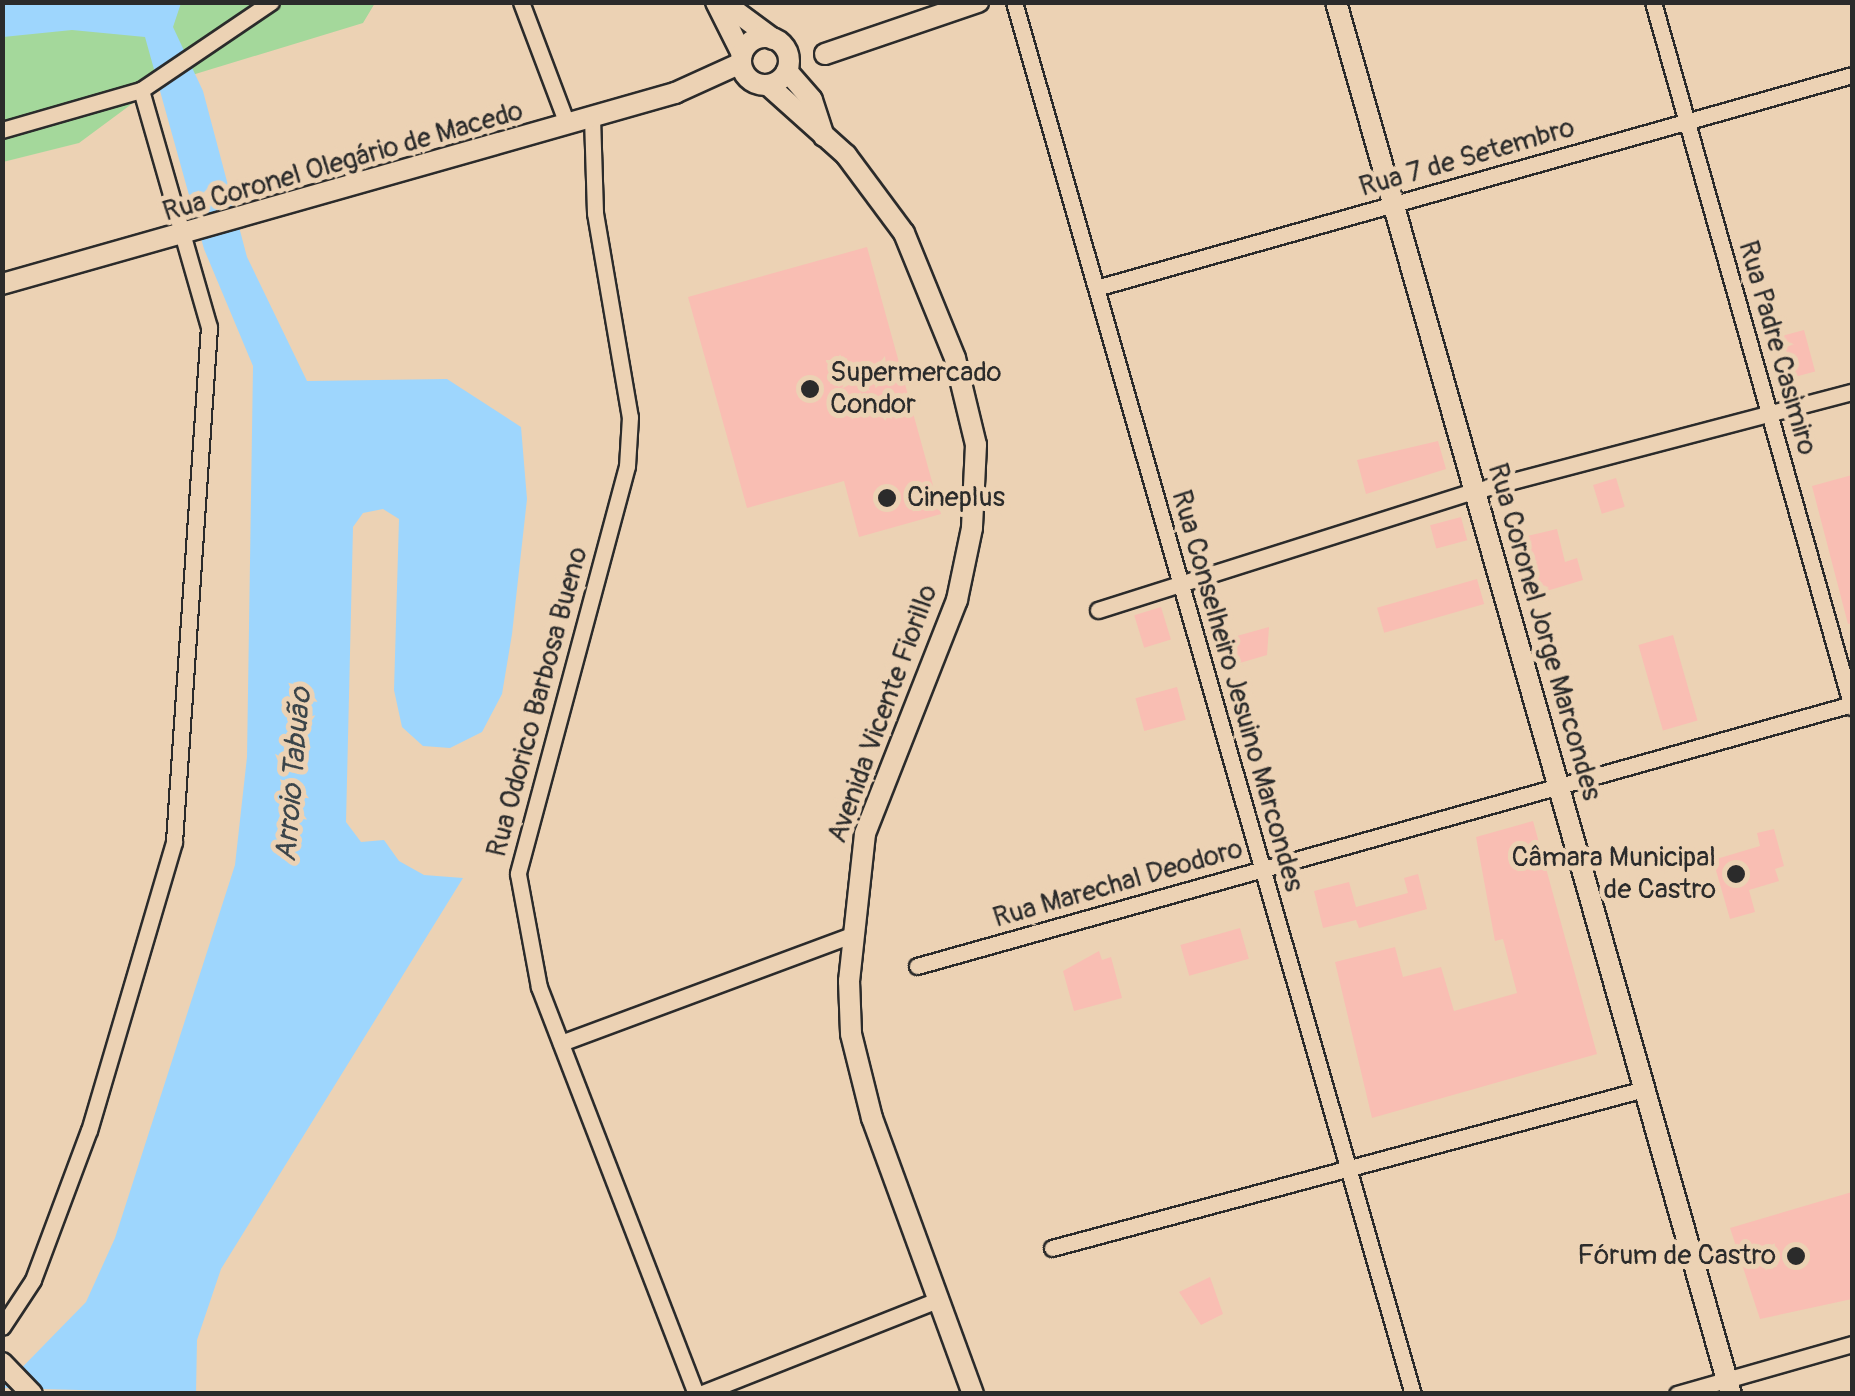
<!DOCTYPE html>
<html>
<head>
<meta charset="utf-8">
<style>
  body { margin:0 }
  #map { position:relative; width:1855px; height:1396px; overflow:hidden; background:#ecd2b4; font-family:Pangolin,sans-serif }
  div>[style] { position:absolute }
  .green>* { inset:0; background:#a4d89b }
  .water>* { inset:0; background:#9ed6fd }
  .building>* { inset:0; background:#f9beb3; transform-origin:0 0 }
  .roads { filter:drop-shadow(2px 0 #2b2b2b) drop-shadow(-2px 0 #2b2b2b) drop-shadow(0 2px #2b2b2b) drop-shadow(0 -2px #2b2b2b) }
  .street>* { height:15px; margin:-7.5px; padding:0 7.5px; transform-origin:7.5px; border-radius:7.5px; background:#ecd2b4 }
  .secondary>* { height:20px; margin:-10px; padding:0 10px; transform-origin:10px; border-radius:10px; background:#ecd2b4 }
  .secondary>.ring { margin:-10px; padding:0; box-sizing:content-box; background:none; border:20px solid #ecd2b4; border-radius:50% }
  .dots>* { width:28px; height:28px; translate:-50% -50%; box-sizing:border-box; border:5px solid #ecd2b4; border-radius:50% }
  span { translate:-50% -50%; white-space:nowrap; text-align:center; line-height:1.15; -webkit-text-stroke:10px #ecd2b4; paint-order:stroke }
  .street-label { font-size:28px; color:#2b2b2b }
  .poi-label { font-size:28px; color:#2b2b2b }
  .left { translate:0 -50%; text-align:left }
  .right { translate:-100% -50%; text-align:right }
  .water-label { font-size:30px; color:#3c454a; font-style:italic }
  .frame { position:absolute; inset:0; border:5px solid #2b2b2b; pointer-events:none }
</style>
</head>
<body>
<div id="map">
  <div class="green">
    <i style="clip-path:polygon(3px 3px,375px 3px,363px 23px,156px 86px,79px 143px,3px 162px)"></i>
  </div>
  <div class="water">
    <i style="clip-path:polygon(3px 3px,181px 3px,173px 27px,203px 91px,247px 257px,307px 381px,447px 379px,521px 427px,527px 499px,512px 634px,502px 694px,482px 732px,450px 748px,423px 746px,402px 727px,394px 690px,399px 519px,383px 509px,363px 513px,353px 527px,346px 822px,361px 842px,384px 840px,399px 861px,424px 875px,463px 878px,221px 1269px,197px 1340px,196px 1393px,2px 1388px,86px 1302px,115px 1238px,235px 865px,247px 757px,253px 366px,204px 249px,145px 37px,72px 30px,3px 37px)"></i>
  </div>
  <div class="building">
    <i style="clip-path:polygon(867px 247px,941px 514px,859px 537px,844px 481px,747px 508px,688px 297px)"></i>
    <i style="left:1804px;top:330px;width:43px;height:34px;rotate:75deg"></i>
    <i style="clip-path:polygon(1438px 441px,1446px 469px,1366px 494px,1357px 460px)"></i>
    <i style="clip-path:polygon(1852px 475px,1852px 623px,1848px 624px,1812px 486px)"></i>
    <i style="left:1616px;top:478px;width:30px;height:24px;rotate:73deg"></i>
    <i style="left:1461px;top:517px;width:24px;height:32px;rotate:75deg"></i>
    <i style="clip-path:polygon(1557px 529px,1565px 562px,1577px 558px,1583px 580px,1530px 596px,1519px 538px)"></i>
    <i style="left:1477px;top:579px;width:26px;height:104px;rotate:74deg"></i>
    <i style="left:1161px;top:607px;width:34px;height:28px;rotate:73deg"></i>
    <i style="clip-path:polygon(1269px 627px,1267px 655px,1233px 665px,1226px 639px)"></i>
    <i style="left:1673px;top:635px;width:89px;height:36px;rotate:74deg"></i>
    <i style="left:1177px;top:687px;width:34px;height:43px;rotate:75deg"></i>
    <i style="clip-path:polygon(1533px 821px,1597px 1054px,1372px 1118px,1335px 962px,1395px 947px,1403px 977px,1441px 967px,1454px 1011px,1517px 993px,1503px 939px,1495px 941px,1476px 837px)"></i>
    <i style="clip-path:polygon(1774px 829px,1784px 866px,1775px 869px,1779px 881px,1749px 890px,1755px 912px,1730px 919px,1713px 860px,1760px 846px,1757px 833px)"></i>
    <i style="clip-path:polygon(1418px 874px,1427px 909px,1359px 928px,1356px 920px,1323px 928px,1314px 891px,1349px 882px,1356px 907px,1408px 893px,1404px 878px)"></i>
    <i style="left:1240px;top:928px;width:32px;height:62px;rotate:74deg"></i>
    <i style="clip-path:polygon(1099px 951px,1102px 960px,1111px 957px,1122px 998px,1074px 1011px,1063px 971px)"></i>
    <i style="clip-path:polygon(1852px 1192px,1852px 1299px,1760px 1319px,1730px 1228px)"></i>
    <i style="clip-path:polygon(1210px 1277px,1223px 1314px,1201px 1325px,1179px 1292px)"></i>
  </div>
  <div class="roads">
    <div class="street">
      <i style="left:521px;top:2px;width:130px;rotate:69.3deg"></i>
      <i style="left:1014px;top:2px;width:1448px;rotate:74.01deg"></i>
      <i style="left:1653px;top:2px;width:733px;rotate:74.24deg"></i>
      <i style="left:141px;top:90px;width:157px;rotate:-34.1deg"></i>
      <i style="left:592px;top:117px;width:96px;rotate:88.2deg"></i>
      <i style="left:595px;top:213px;width:207px;rotate:80.3deg"></i>
      <i style="left:630px;top:417px;width:49px;rotate:93.5deg"></i>
      <i style="left:627px;top:466px;width:422px;rotate:105deg"></i>
      <i style="left:518px;top:874px;width:115px;rotate:79.5deg"></i>
      <i style="left:539px;top:987px;width:436px;rotate:68.9deg"></i>
      <i style="left:2px;top:130px;width:145px;rotate:-16.1deg"></i>
      <i style="left:141px;top:90px;width:247px;rotate:74deg"></i>
      <i style="left:209px;top:327px;width:516px;rotate:93.89deg"></i>
      <i style="left:174px;top:842px;width:300px;rotate:106.4deg"></i>
      <i style="left:89px;top:1130px;width:160px;rotate:110.5deg"></i>
      <i style="left:33px;top:1280px;width:56px;rotate:123.4deg"></i>
      <i style="left:1096px;top:288px;width:785px;rotate:-15.73deg"></i>
      <i style="left:1098px;top:610px;width:394px;rotate:-17.6deg"></i>
      <i style="left:1474px;top:491px;width:391px;rotate:-14.7deg"></i>
      <i style="left:917px;top:966px;width:971px;rotate:-15.65deg"></i>
      <i style="left:561px;top:1043px;width:309px;rotate:-20.4deg"></i>
      <i style="left:1052px;top:1248px;width:613px;rotate:-15.03deg"></i>
      <i style="left:700px;top:1394px;width:258px;rotate:-21.6deg"></i>
      <i style="left:1677px;top:1394px;width:182px;rotate:-15.9deg"></i>
    </div>
    <div class="secondary">
      <i style="left:716px;top:2px;width:58px;rotate:63.4deg"></i>
      <i style="left:723px;top:2px;width:62px;rotate:36.5deg"></i>
      <i style="left:1336px;top:2px;width:1447px;rotate:74.16deg"></i>
      <i class="ring" style="left:741px;top:37px;width:28px;height:28px"></i>
      <i style="left:825px;top:54px;width:162px;rotate:-18.8deg"></i>
      <i style="left:787px;top:71px;width:38px;rotate:49deg"></i>
      <i style="left:812px;top:100px;width:38px;rotate:72deg"></i>
      <i style="left:768px;top:85px;width:105px;rotate:41.9deg"></i>
      <i style="left:846px;top:155px;width:97px;rotate:53.4deg"></i>
      <i style="left:904px;top:233px;width:135px;rotate:67.8deg"></i>
      <i style="left:955px;top:358px;width:89px;rotate:76.4deg"></i>
      <i style="left:976px;top:445px;width:83px;rotate:92.8deg"></i>
      <i style="left:972px;top:528px;width:74px;rotate:101.8deg"></i>
      <i style="left:957px;top:600px;width:251px;rotate:111.5deg"></i>
      <i style="left:865px;top:834px;width:148px;rotate:96.2deg"></i>
      <i style="left:849px;top:981px;width:53px;rotate:87.8deg"></i>
      <i style="left:851px;top:1034px;width:87px;rotate:76deg"></i>
      <i style="left:872px;top:1118px;width:294px;rotate:69.9deg"></i>
      <i style="left:2px;top:284px;width:700px;rotate:-15.84deg"></i>
      <i style="left:675px;top:93px;width:72px;rotate:-24.4deg"></i>
      <i style="left:2px;top:1363px;width:43px;rotate:45.9deg"></i>
    </div>
  </div>
  <div class="dots">
    <i style="left:810px;top:389px;background:#2b2b2b"></i>
    <i style="left:887px;top:498px;background:#2b2b2b"></i>
    <i style="left:1736px;top:874px;background:#2b2b2b"></i>
    <i style="left:1796px;top:1256px;background:#2b2b2b"></i>
  </div>
  <div class="street-label">
    <span style="left:1467px;top:158px;rotate:-16deg">Rua 7 de Setembro</span>
    <span style="left:343px;top:162px;rotate:-16deg">Rua Coronel Olegário de Macedo</span>
    <span style="left:1777px;top:348px;rotate:74deg">Rua Padre Casimiro</span>
    <span style="left:1544px;top:632px;rotate:74deg">Rua Coronel Jorge Marcondes</span>
    <span style="left:1237px;top:691px;rotate:74deg">Rua Conselheiro Jesuino Marcondes</span>
    <span style="left:538px;top:702px;rotate:-75deg">Rua Odorico Barbosa Bueno</span>
    <span style="left:883px;top:714px;rotate:-70deg">Avenida Vicente Fiorillo</span>
    <span style="left:1118px;top:884px;rotate:-16deg">Rua Marechal Deodoro</span>
  </div>
  <div class="poi-label">
    <span class="left" style="left:830px;top:389px">Supermercado<br>Condor</span>
    <span class="left" style="left:907px;top:498px">Cineplus</span>
    <span class="right" style="left:1716px;top:874px">Câmara Municipal<br>de Castro</span>
    <span class="right" style="left:1776px;top:1256px">Fórum de Castro</span>
  </div>
  <div class="water-label">
    <span style="left:294px;top:775px;rotate:-85deg">Arroio Tabuão</span>
  </div>
  <div class="frame"></div>
</div>
</body>
</html>
